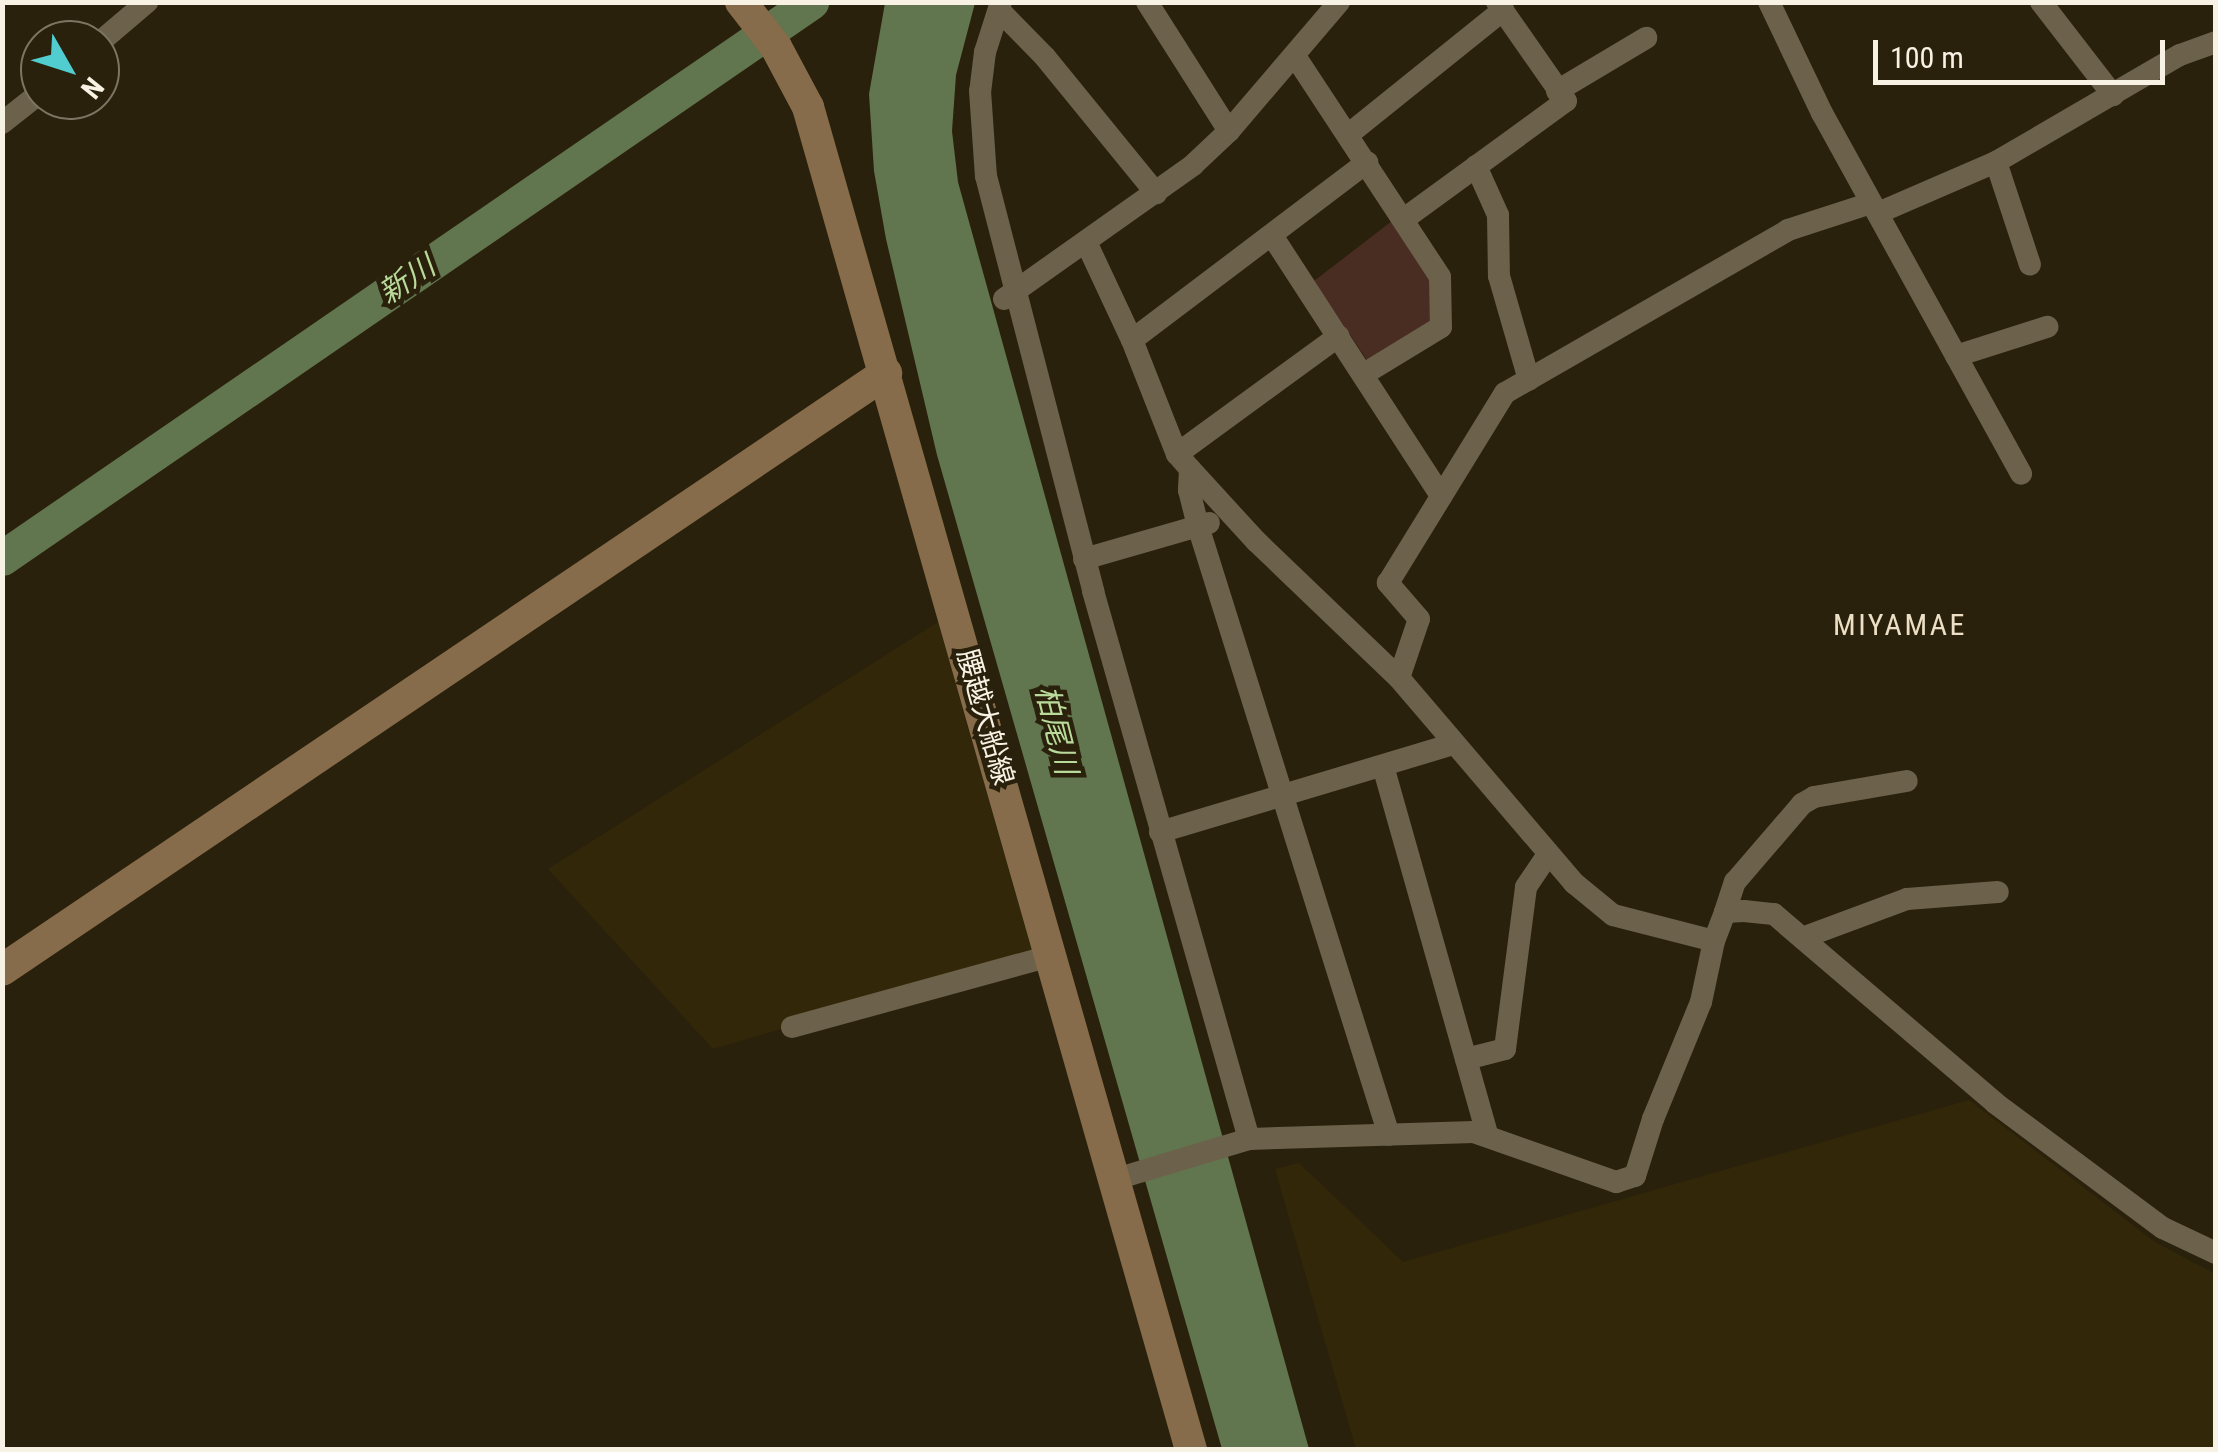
<!DOCTYPE html>
<html>
<head>
<meta charset="utf-8">
<style>
  body { margin:0 }
  #map { position:relative; width:2218px; height:1452px; overflow:hidden; background:#2a210c; font-family:"Roboto Condensed","Noto Sans JP",sans-serif }
  div>[style] { position:absolute }
  .built>* { inset:0; background:#332709 }
  .green>* { inset:0; background:#492d22 }
  .water>* { inset:0; background:#61754e }
  .river>* { height:35px; margin:-17.5px; padding:0 17.5px; transform-origin:17.5px; border-radius:17.5px; background:#61754e }
  .street>* { height:22px; margin:-11px; padding:0 11px; transform-origin:11px; border-radius:11px; background:#6c614a }
  .secondary>* { height:32px; margin:-16px; padding:0 16px; transform-origin:16px; border-radius:16px; background:#866c4a }
  span { translate:-50% -50%; white-space:nowrap; text-align:center; line-height:1.15; -webkit-text-stroke:9px #2a210c; paint-order:stroke }
  .street-label { font-size:28px; color:#f8f2e5 }
  .water-label { font-size:30px; color:#b9da9a; font-style:italic }
  .neighbourhood-label { font-size:30px; color:#ecdfc5; letter-spacing:2.5px }
  .frame { position:absolute; inset:0; border:5px solid #f8f2e5; pointer-events:none }
  .north { position:absolute; left:20px; top:20px; width:100px; height:100px; box-sizing:border-box; background:#2a210c; border:2px solid #7c7563; border-radius:50%; rotate:129deg; font-size:28px; font-weight:700; line-height:40px; text-align:center; color:#f8f2e5 }
  .north::after { content:''; display:block; margin:auto; width:35px; height:45px; background:#52cdcf; clip-path:polygon(50% 0,100% 100%,50% 72%,0 100%) }
  .scale { position:absolute; left:1873px; top:40px; width:292px; height:45px; box-sizing:border-box; border:5px solid #f8f2e5; border-top:0; padding-left:12px; font-size:30px; line-height:35px; white-space:nowrap; color:#f8f2e5; -webkit-text-stroke:8px #2a210c; paint-order:stroke }
</style>
</head>
<body>
<div id="map">
  <div class="built">
    <i style="clip-path:polygon(938px 622px,1033px 955px,713px 1049px,548px 869px)"></i>
    <i style="clip-path:polygon(1969px 1100px,2155px 1242px,2215px 1274px,2215px 1449px,1356px 1449px,1275px 1169px,1299px 1163px,1403px 1262px)"></i>
  </div>
  <div class="green">
    <i style="clip-path:polygon(1392px 221px,1430px 280px,1431px 321px,1367px 360px,1314px 281px)"></i>
  </div>
  <div class="water">
    <i style="clip-path:polygon(885px 3px,975px 3px,956px 75px,952px 131px,958px 182px,1309px 1449px,1222px 1449px,937px 455px,886px 239px,874px 171px,869px 94px)"></i>
  </div>
  <div class="river">
    <i style="left:2px;top:558px;width:982px;rotate:-34.5deg"></i>
  </div>
  <div class="street">
    <i style="left:1001px;top:2px;width:52px;rotate:107.7deg"></i>
    <i style="left:985px;top:52px;width:39px;rotate:97deg"></i>
    <i style="left:980px;top:91px;width:85px;rotate:86deg"></i>
    <i style="left:986px;top:176px;width:429px;rotate:75.5deg"></i>
    <i style="left:1093px;top:591px;width:570px;rotate:74.11deg"></i>
    <i style="left:1147px;top:2px;width:153px;rotate:57.6deg"></i>
    <i style="left:1769px;top:2px;width:123px;rotate:64.5deg"></i>
    <i style="left:1822px;top:113px;width:412px;rotate:61.1deg"></i>
    <i style="left:2041px;top:2px;width:118px;rotate:52.3deg"></i>
    <i style="left:999px;top:10px;width:66px;rotate:45.6deg"></i>
    <i style="left:1045px;top:57px;width:176px;rotate:50.8deg"></i>
    <i style="left:100px;top:42px;width:62px;rotate:-40.4deg"></i>
    <i style="left:1295px;top:56px;width:264px;rotate:56.7deg"></i>
    <i style="left:1440px;top:277px;width:50px;rotate:88.9deg"></i>
    <i style="left:1441px;top:327px;width:90px;rotate:148.6deg"></i>
    <i style="left:1557px;top:91px;width:104px;rotate:-30.8deg"></i>
    <i style="left:2px;top:123px;width:48px;rotate:-38.3deg"></i>
    <i style="left:1349px;top:134px;width:198px;rotate:-38.8deg"></i>
    <i style="left:1996px;top:162px;width:108px;rotate:71.7deg"></i>
    <i style="left:1476px;top:166px;width:54px;rotate:65.8deg"></i>
    <i style="left:1498px;top:215px;width:61px;rotate:89.1deg"></i>
    <i style="left:1499px;top:276px;width:108px;rotate:73.9deg"></i>
    <i style="left:1878px;top:213px;width:129px;rotate:-23.4deg"></i>
    <i style="left:1996px;top:162px;width:213px;rotate:-30.2deg"></i>
    <i style="left:2180px;top:55px;width:38px;rotate:-20deg"></i>
    <i style="left:1404px;top:219px;width:200px;rotate:-36.1deg"></i>
    <i style="left:1566px;top:101px;width:121px;rotate:-124.9deg"></i>
    <i style="left:1273px;top:237px;width:309px;rotate:57deg"></i>
    <i style="left:1087px;top:244px;width:106px;rotate:64.9deg"></i>
    <i style="left:1132px;top:340px;width:123px;rotate:68.5deg"></i>
    <i style="left:1177px;top:454px;width:20px;rotate:49deg"></i>
    <i style="left:1190px;top:469px;width:21px;rotate:93deg"></i>
    <i style="left:1189px;top:490px;width:37px;rotate:76deg"></i>
    <i style="left:1198px;top:526px;width:638px;rotate:72.59deg"></i>
    <i style="left:1004px;top:299px;width:232px;rotate:-35.3deg"></i>
    <i style="left:1193px;top:165px;width:50px;rotate:-43.4deg"></i>
    <i style="left:1229px;top:131px;width:170px;rotate:-49.5deg"></i>
    <i style="left:1132px;top:340px;width:295px;rotate:-37.1deg"></i>
    <i style="left:1956px;top:356px;width:96px;rotate:-17.7deg"></i>
    <i style="left:1177px;top:454px;width:200px;rotate:-36.1deg"></i>
    <i style="left:1190px;top:469px;width:98px;rotate:47.5deg"></i>
    <i style="left:1256px;top:541px;width:198px;rotate:43.8deg"></i>
    <i style="left:1399px;top:678px;width:270px;rotate:49.5deg"></i>
    <i style="left:1574px;top:883px;width:50px;rotate:39.4deg"></i>
    <i style="left:1613px;top:915px;width:104px;rotate:14.4deg"></i>
    <i style="left:1084px;top:559px;width:130px;rotate:-16.1deg"></i>
    <i style="left:1399px;top:678px;width:62px;rotate:-71.3deg"></i>
    <i style="left:1419px;top:619px;width:48px;rotate:-130.7deg"></i>
    <i style="left:1388px;top:583px;width:223px;rotate:-58.4deg"></i>
    <i style="left:1505px;top:393px;width:327px;rotate:-29.9deg"></i>
    <i style="left:1788px;top:230px;width:87px;rotate:-18deg"></i>
    <i style="left:1383px;top:766px;width:385px;rotate:74.2deg"></i>
    <i style="left:1160px;top:832px;width:307px;rotate:-16.7deg"></i>
    <i style="left:1725px;top:912px;width:32px;rotate:-72deg"></i>
    <i style="left:1735px;top:882px;width:103px;rotate:-49.3deg"></i>
    <i style="left:1802px;top:804px;width:14px;rotate:-30deg"></i>
    <i style="left:1814px;top:797px;width:94px;rotate:-9.8deg"></i>
    <i style="left:1802px;top:938px;width:112px;rotate:-20.4deg"></i>
    <i style="left:1907px;top:899px;width:91px;rotate:-4.4deg"></i>
    <i style="left:792px;top:1027px;width:271px;rotate:-15.4deg"></i>
    <i style="left:1466px;top:1059px;width:40px;rotate:-14.4deg"></i>
    <i style="left:1505px;top:1049px;width:163px;rotate:-82.6deg"></i>
    <i style="left:1526px;top:887px;width:40px;rotate:-56deg"></i>
    <i style="left:1116px;top:1179px;width:139px;rotate:-16.7deg"></i>
    <i style="left:1249px;top:1139px;width:225px;rotate:-1.8deg"></i>
    <i style="left:1474px;top:1132px;width:151px;rotate:19.4deg"></i>
    <i style="left:1616px;top:1182px;width:20px;rotate:-18deg"></i>
    <i style="left:1635px;top:1176px;width:60px;rotate:-72.5deg"></i>
    <i style="left:1653px;top:1119px;width:126px;rotate:-67.7deg"></i>
    <i style="left:1701px;top:1002px;width:62px;rotate:-78deg"></i>
    <i style="left:1714px;top:941px;width:31px;rotate:-69deg"></i>
    <i style="left:1725px;top:912px;width:19px;rotate:-3deg"></i>
    <i style="left:1744px;top:911px;width:30px;rotate:6deg"></i>
    <i style="left:1774px;top:914px;width:291px;rotate:40.5deg"></i>
    <i style="left:1995px;top:1103px;width:209px;rotate:36.7deg"></i>
    <i style="left:2163px;top:1228px;width:59px;rotate:25.3deg"></i>
  </div>
  <div class="secondary">
    <i style="left:741px;top:2px;width:57px;rotate:52.1deg"></i>
    <i style="left:776px;top:47px;width:68px;rotate:61.9deg"></i>
    <i style="left:808px;top:107px;width:1397px;rotate:74.08deg"></i>
    <i style="left:2px;top:970px;width:1067px;rotate:-34.03deg"></i>
  </div>
  <div class="street-label">
    <span style="left:985px;top:717px;rotate:74deg">腰越大船線</span>
  </div>
  <div class="water-label">
    <span style="left:407px;top:280px;rotate:-34deg">新川</span>
    <span style="left:1056px;top:730px;rotate:76deg">柏尾川</span>
  </div>
  <div class="neighbourhood-label">
    <span style="left:1900px;top:625px">MIYAMAE</span>
  </div>
  <div class="frame"></div>
  <div class="north">N</div>
  <div class="scale">100 m</div>
</div>
</body>
</html>
